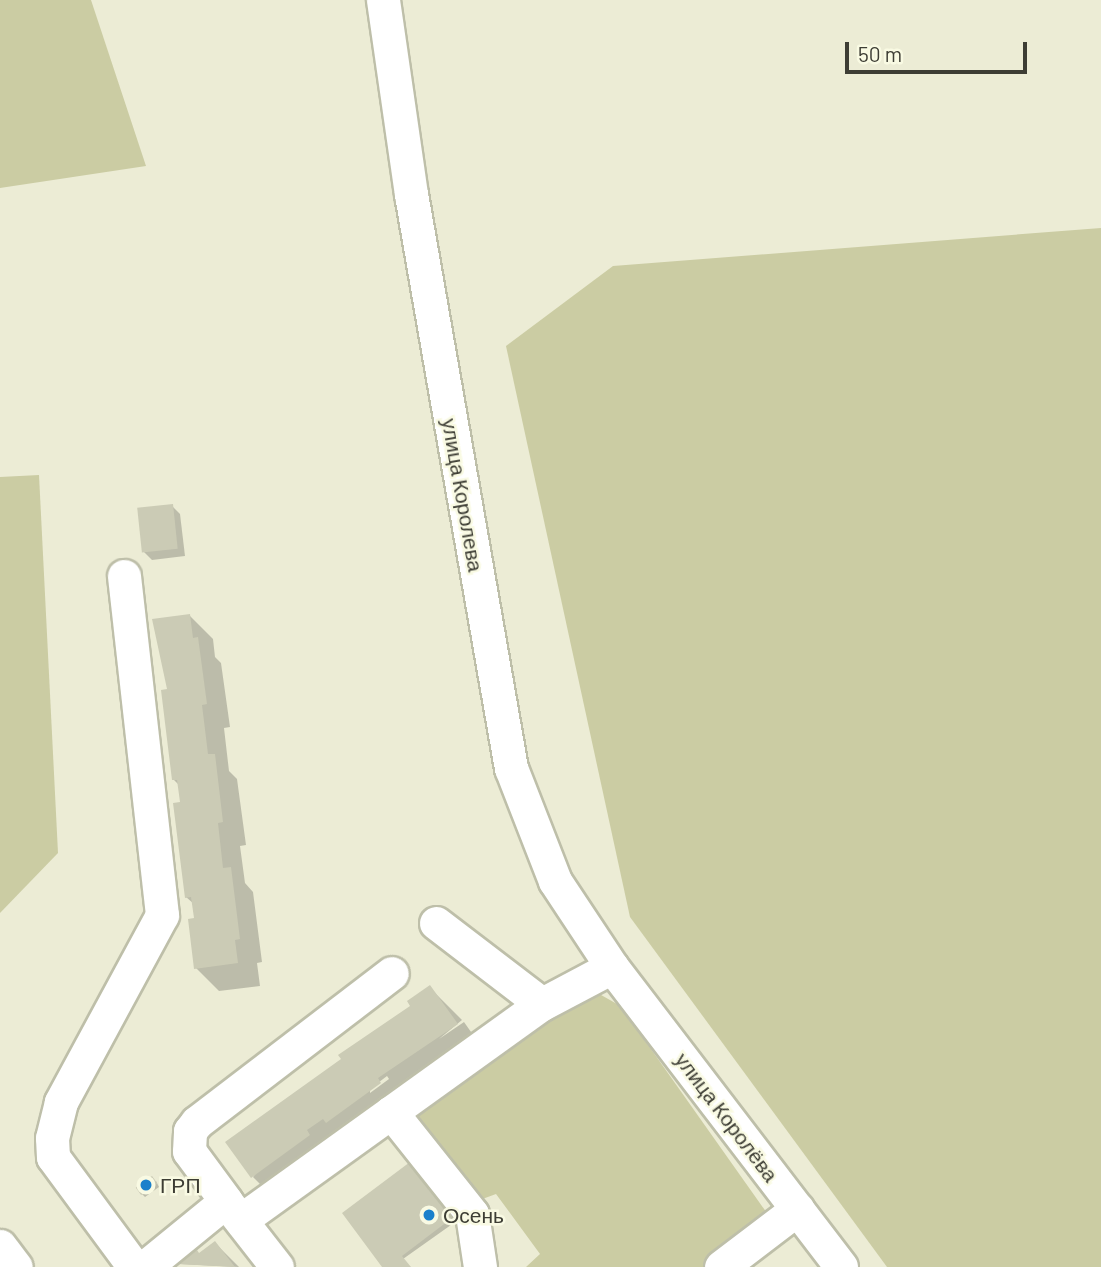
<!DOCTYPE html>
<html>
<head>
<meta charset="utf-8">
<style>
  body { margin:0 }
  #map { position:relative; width:1101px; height:1267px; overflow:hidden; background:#ececd5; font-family:Barlow,sans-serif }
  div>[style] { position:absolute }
  .green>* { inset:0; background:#cbcca3 }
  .shadow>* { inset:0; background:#0003 }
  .building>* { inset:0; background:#cbcbb5; transform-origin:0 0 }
  .roads { filter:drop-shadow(2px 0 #bebfa9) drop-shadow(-2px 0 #bebfa9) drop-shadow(0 2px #bebfa9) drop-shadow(0 -2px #bebfa9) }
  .minor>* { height:33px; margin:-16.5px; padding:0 16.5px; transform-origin:16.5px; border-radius:16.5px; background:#fff }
  .dots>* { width:19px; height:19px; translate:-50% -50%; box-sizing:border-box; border:4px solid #f9fae3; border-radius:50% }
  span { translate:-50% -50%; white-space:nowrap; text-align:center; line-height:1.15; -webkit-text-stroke:5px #f9fae3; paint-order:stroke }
  .street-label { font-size:21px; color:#3d3d34 }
  .poi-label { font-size:21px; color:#3d3d34 }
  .left { translate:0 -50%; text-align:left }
  .scale { position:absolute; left:845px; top:42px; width:182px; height:32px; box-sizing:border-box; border:4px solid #3d3d34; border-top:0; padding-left:9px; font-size:21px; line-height:24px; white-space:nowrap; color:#3d3d34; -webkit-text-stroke:5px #f9fae3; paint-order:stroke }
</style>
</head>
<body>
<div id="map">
  <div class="green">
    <i style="clip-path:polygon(0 0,91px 0,146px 166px,0 188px)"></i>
    <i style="clip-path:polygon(1101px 228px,1101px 1267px,887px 1267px,630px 917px,506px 346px,613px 266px)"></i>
    <i style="clip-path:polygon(39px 475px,58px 853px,0 913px,0 477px)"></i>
    <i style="clip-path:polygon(594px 991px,617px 1004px,641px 1035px,769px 1216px,722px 1267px,526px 1267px,540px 1254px,496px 1194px,477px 1201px,417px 1118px,427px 1094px)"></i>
  </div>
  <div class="shadow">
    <i style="clip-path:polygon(172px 506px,180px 514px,185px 556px,152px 560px,144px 552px)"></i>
    <i style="clip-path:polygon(190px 616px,213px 639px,215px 657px,221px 663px,230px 727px,224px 728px,229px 771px,237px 779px,246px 845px,240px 846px,245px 883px,253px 892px,262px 962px,257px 963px,260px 986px,219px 991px,196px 968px,196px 919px,194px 904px,186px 897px,182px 804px,180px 786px,174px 780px,169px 690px)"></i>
    <i style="clip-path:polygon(evenodd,429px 987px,462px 1020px,439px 1039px,464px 1022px,488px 1056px,284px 1208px,253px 1177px,343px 1059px,413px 1006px,429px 987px,387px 1076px,389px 1079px,370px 1093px,370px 1089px,387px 1076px)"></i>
    <i style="clip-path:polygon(414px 1161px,458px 1220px,403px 1259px,410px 1267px,387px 1267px)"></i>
    <i style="clip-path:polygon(156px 1181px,159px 1187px,145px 1197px,142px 1194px)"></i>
    <i style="clip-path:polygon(215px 1243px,239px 1267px,180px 1264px,197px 1252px,200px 1255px)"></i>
  </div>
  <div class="building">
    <i style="left:173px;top:504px;width:45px;height:36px;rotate:84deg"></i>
    <i style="clip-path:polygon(190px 614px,193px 638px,198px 637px,207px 704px,202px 705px,208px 754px,215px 754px,223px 822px,218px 823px,223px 868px,231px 867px,240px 939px,235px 940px,238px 963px,194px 969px,188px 919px,194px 918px,191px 897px,185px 898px,173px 803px,180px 802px,177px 780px,172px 780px,161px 690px,167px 689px,152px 619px)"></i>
    <i style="clip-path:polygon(430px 985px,458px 1024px,378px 1078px,381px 1083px,326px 1123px,323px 1119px,307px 1130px,310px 1135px,251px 1178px,225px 1142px,341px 1059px,338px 1055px,410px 1006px,407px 1001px)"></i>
    <i style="clip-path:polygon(414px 1159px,456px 1215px,402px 1256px,411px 1267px,382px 1267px,342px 1213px)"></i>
    <i style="left:152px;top:1176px;width:9px;height:20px;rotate:54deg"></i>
    <i style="clip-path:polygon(215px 1241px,235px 1267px,178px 1264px,197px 1250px,199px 1253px)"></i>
  </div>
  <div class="roads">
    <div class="minor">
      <i style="left:383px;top:0;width:196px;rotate:81.8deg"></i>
      <i style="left:411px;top:194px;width:583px;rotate:80.12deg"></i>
      <i style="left:511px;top:768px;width:121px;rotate:68.7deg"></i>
      <i style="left:555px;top:881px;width:103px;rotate:56.5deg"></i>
      <i style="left:612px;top:967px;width:377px;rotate:52.6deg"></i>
      <i style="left:124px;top:576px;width:341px;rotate:83.6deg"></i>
      <i style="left:162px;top:915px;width:213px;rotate:118.4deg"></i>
      <i style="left:61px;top:1102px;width:37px;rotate:104deg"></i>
      <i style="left:52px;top:1138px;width:19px;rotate:87deg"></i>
      <i style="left:53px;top:1157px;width:137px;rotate:53.6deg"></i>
      <i style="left:436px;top:923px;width:133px;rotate:37.4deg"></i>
      <i style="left:391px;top:1112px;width:130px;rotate:51.5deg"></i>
      <i style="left:472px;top:1214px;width:54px;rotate:81.4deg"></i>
      <i style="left:227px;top:1203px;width:81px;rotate:52deg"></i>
      <i style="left:241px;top:1220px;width:370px;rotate:-35.7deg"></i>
      <i style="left:542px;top:1004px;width:79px;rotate:-27.9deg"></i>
      <i style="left:0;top:1246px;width:26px;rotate:53deg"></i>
      <i style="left:145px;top:1267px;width:104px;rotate:-39.2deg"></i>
      <i style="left:226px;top:1201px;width:62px;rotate:-126.5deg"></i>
      <i style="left:189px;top:1151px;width:20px;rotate:-87deg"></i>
      <i style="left:190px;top:1131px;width:11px;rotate:-52deg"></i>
      <i style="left:197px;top:1122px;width:245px;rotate:-37.4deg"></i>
      <i style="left:721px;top:1267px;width:96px;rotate:-37.3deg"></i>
    </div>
  </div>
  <div class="dots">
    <i style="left:146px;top:1185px;background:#1b80cb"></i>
    <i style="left:429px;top:1215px;background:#1b80cb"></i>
  </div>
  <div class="street-label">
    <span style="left:463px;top:495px;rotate:80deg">улица Королева</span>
    <span style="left:727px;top:1117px;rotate:53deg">улица Королёва</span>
  </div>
  <div class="poi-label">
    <span class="left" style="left:160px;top:1185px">ГРП</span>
    <span class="left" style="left:443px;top:1215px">Осень</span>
  </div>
  <div class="scale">50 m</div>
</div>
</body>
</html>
